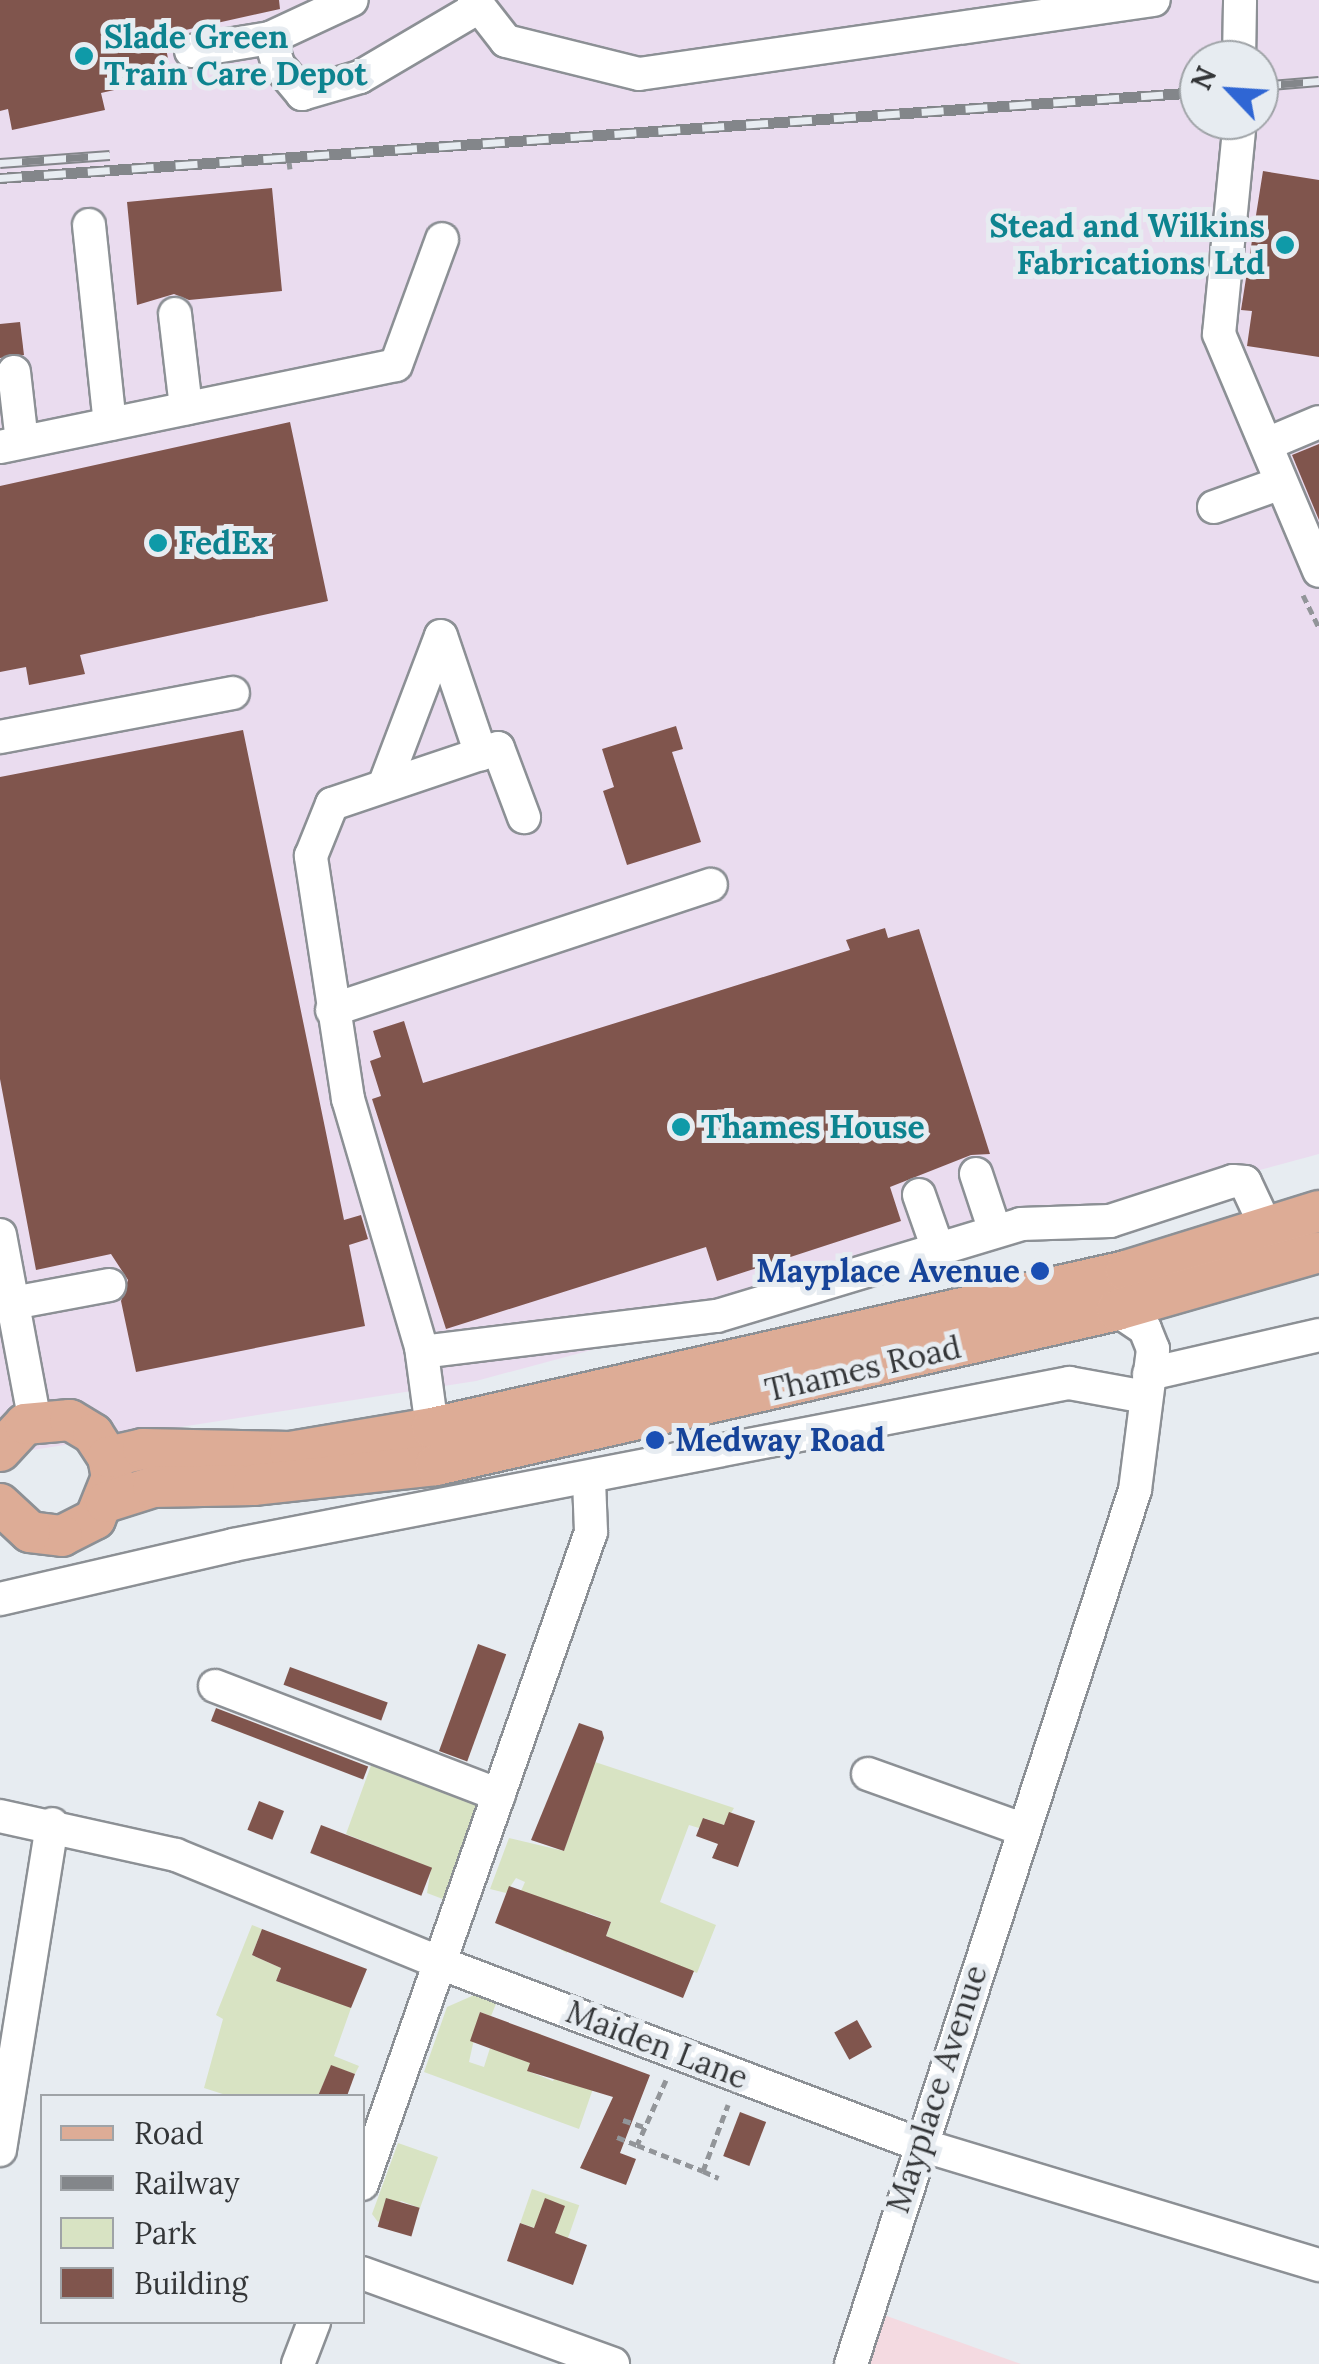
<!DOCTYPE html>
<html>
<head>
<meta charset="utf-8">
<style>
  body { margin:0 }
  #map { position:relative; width:1319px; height:2364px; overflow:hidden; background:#e7ecf1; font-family:Lora,serif }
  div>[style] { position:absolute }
  .industrial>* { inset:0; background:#eadcef }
  .education>* { inset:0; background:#f4dae1 }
  .green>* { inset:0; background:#d8e3c3; transform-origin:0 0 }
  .building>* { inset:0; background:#80554d; transform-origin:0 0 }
  .path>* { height:5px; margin-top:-2.5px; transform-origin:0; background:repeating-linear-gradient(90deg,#929599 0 8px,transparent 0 13px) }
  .roads { filter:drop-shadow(2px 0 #8c9095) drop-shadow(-2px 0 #8c9095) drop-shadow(0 2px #8c9095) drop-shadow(0 -2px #8c9095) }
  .minor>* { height:32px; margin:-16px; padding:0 16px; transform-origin:16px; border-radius:16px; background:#fff }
  .major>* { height:40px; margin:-20px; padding:0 20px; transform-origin:20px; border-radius:20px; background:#ddac96 }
  .rail>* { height:11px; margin-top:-5.5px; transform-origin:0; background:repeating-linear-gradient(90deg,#e7ecf1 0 22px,#83868a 0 44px); box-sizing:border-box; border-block:2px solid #83868a }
  .dots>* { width:28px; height:28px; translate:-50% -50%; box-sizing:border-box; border:5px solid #e7ecf1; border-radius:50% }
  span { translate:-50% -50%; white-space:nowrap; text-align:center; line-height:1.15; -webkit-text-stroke:10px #e7ecf1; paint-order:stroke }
  .culture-label { font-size:32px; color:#0d838f; font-weight:700 }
  .left { translate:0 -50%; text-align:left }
  .right { translate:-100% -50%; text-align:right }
  .transit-label { font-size:32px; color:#164399; font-weight:700 }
  .street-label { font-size:32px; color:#343638 }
  .legend { position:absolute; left:40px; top:2094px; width:325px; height:230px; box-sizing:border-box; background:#e7ecf1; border:2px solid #9fa3a7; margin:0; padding:12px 18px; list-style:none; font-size:30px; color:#343638 }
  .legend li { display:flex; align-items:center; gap:20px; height:50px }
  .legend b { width:50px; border:2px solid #9fa3a7 }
  .north { position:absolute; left:1179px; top:40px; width:100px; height:100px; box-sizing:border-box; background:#e7ecf1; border:2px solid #9fa3a7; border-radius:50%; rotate:295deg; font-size:28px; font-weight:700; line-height:40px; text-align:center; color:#343638 }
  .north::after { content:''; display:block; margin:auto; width:35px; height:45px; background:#2f66d4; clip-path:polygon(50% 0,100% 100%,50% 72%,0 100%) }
</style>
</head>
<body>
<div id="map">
  <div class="industrial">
    <i style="clip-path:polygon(evenodd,0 0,1319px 0,1319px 1154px,476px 1381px,0 1455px,0 0,1199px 60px,1259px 60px,1259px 120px,1199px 120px,1199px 60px)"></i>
  </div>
  <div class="education">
    <i style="clip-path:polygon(884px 2315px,1021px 2364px,867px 2364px)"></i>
  </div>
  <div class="green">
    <i style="clip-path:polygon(373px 1760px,482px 1803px,448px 1901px,427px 1893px,431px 1868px,346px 1834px)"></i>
    <i style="clip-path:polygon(595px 1762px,734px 1808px,724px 1825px,704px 1818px,699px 1828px,689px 1825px,660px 1902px,716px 1925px,697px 1973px,606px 1936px,611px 1922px,586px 1912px,567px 1953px,561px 1950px,575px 1913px,521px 1891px,525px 1882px,516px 1878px,506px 1893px,490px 1889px,509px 1838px,564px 1851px)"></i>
    <i style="clip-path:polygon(252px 1925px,262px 1929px,252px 1955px,281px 1968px,276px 1981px,298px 1989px,304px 1977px,351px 2008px,334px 2056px,359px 2066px,355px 2074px,331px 2066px,318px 2096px,229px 2096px,204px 2088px,223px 2019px,216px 2015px)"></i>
    <i style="clip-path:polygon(481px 1992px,498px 1999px,491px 2016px,480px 2012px,469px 2062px,484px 2067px,490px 2048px,524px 2060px,534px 2032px,541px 2034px,528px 2071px,553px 2081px,557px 2072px,603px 2060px,579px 2129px,424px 2072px,447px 2007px)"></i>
    <i style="clip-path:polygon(398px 2143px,438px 2157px,420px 2208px,401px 2201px,378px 2222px,372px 2214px)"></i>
    <i style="left:532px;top:2189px;width:50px;height:36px;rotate:19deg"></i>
  </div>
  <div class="building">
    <i style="clip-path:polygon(0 0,279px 0,280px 9px,163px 35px,172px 77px,101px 93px,105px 110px,12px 130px,8px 109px,0 111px)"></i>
    <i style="clip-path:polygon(1263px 171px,1319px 180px,1319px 357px,1247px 346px,1252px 311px,1241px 310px)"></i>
    <i style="clip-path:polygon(272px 188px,282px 291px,189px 300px,174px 294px,137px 305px,127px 202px)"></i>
    <i style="clip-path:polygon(20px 322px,24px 355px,0 358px,0 324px)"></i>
    <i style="clip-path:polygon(290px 422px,328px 601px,80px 655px,85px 674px,29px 685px,26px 667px,0 672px,0 486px)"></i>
    <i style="clip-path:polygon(1319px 444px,1319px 520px,1292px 455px)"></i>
    <i style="clip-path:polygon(676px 726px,683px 749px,672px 752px,701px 842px,627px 865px,603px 791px,614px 787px,602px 749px)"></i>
    <i style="clip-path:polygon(243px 730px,344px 1220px,361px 1215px,368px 1239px,349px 1245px,365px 1326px,136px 1372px,121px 1301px,128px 1280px,111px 1254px,36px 1270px,0 1079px,0 777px)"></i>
    <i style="clip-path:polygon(885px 928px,888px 938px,919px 929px,990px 1154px,971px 1155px,890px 1187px,901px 1221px,717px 1281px,706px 1247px,446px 1329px,372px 1099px,381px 1096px,370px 1061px,381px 1057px,373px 1031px,404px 1021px,423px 1083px,850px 950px,846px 940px)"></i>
    <i style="left:478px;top:1644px;width:30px;height:114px;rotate:20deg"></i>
    <i style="left:290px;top:1667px;width:104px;height:19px;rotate:20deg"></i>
    <i style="left:216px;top:1708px;width:163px;height:14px;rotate:21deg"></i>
    <i style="clip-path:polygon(579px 1723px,602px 1731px,604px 1738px,564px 1851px,531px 1840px)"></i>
    <i style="left:259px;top:1801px;width:27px;height:31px;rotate:22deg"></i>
    <i style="clip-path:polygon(729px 1812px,755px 1821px,738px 1867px,712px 1858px,718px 1844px,696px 1836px,703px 1818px,724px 1825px)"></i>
    <i style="left:321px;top:1825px;width:119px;height:30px;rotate:21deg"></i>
    <i style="clip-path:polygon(509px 1886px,611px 1922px,606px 1936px,694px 1971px,683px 1998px,495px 1923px)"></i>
    <i style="clip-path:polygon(262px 1929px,367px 1969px,351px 2008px,276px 1981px,281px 1968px,252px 1955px)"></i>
    <i style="clip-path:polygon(480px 2012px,650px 2075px,620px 2153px,636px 2159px,626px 2185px,580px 2168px,613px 2097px,527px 2071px,530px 2063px,470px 2041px)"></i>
    <i style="left:857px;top:2020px;width:31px;height:26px;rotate:61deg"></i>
    <i style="clip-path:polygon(331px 2065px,355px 2074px,347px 2096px,318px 2096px)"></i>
    <i style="left:740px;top:2112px;width:28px;height:47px;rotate:21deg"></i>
    <i style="left:386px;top:2198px;width:35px;height:30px;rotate:16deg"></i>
    <i style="clip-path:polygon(545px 2198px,565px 2206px,555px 2233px,587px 2245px,573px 2285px,507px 2261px,520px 2223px,534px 2228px)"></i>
  </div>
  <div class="path">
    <i style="left:289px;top:162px;width:7px;rotate:82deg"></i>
    <i style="left:1303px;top:595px;width:37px;rotate:64deg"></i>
    <i style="left:666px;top:2080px;width:71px;rotate:114deg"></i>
    <i style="left:637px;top:2145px;width:71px;rotate:21.5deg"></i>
    <i style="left:703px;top:2171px;width:71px;rotate:-69.3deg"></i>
    <i style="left:623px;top:2120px;width:22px;rotate:18deg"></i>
    <i style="left:617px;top:2137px;width:22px;rotate:22deg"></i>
    <i style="left:703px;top:2171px;width:17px;rotate:24deg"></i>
  </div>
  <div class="roads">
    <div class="minor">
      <i style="left:474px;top:0;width:52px;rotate:52deg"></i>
      <i style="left:506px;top:41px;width:137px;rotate:13.9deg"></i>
      <i style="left:639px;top:74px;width:520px;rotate:-8.18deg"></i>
      <i style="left:270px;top:38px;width:28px;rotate:73deg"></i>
      <i style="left:278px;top:65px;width:38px;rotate:50deg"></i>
      <i style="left:302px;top:94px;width:60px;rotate:-16.3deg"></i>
      <i style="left:360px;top:77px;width:138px;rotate:-30.5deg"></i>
      <i style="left:191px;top:51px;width:80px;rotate:-9.3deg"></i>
      <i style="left:270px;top:38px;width:90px;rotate:-24.9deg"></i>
      <i style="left:1239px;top:60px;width:60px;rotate:-89deg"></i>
      <i style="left:1240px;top:120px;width:215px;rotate:95.6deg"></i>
      <i style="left:1219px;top:334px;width:257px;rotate:67.1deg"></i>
      <i style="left:89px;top:225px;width:200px;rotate:84deg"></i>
      <i style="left:175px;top:314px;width:95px;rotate:83.3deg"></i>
      <i style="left:14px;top:372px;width:70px;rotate:83.5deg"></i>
      <i style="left:1267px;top:444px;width:56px;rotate:-22.9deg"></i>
      <i style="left:0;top:447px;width:404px;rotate:-11.7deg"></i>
      <i style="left:396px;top:365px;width:134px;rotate:-69.9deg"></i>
      <i style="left:1214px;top:507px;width:71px;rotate:-19.7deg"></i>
      <i style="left:0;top:737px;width:237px;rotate:-10.7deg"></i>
      <i style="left:384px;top:786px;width:160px;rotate:-69.2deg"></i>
      <i style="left:441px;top:636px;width:125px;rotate:71.3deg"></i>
      <i style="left:332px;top:1010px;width:399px;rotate:-18.3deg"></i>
      <i style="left:976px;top:1174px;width:60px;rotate:71.6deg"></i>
      <i style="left:919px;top:1195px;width:57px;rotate:70.6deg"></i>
      <i style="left:0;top:1235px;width:190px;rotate:79.4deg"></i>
      <i style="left:13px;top:1303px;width:98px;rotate:-10.6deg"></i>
      <i style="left:422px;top:1352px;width:297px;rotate:-7deg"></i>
      <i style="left:717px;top:1316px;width:318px;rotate:-16.8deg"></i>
      <i style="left:1021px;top:1224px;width:89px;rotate:-1.9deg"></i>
      <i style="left:1110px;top:1221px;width:129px;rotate:-18deg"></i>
      <i style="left:1233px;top:1181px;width:12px;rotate:5deg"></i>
      <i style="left:1245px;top:1182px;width:52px;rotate:64.9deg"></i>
      <i style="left:1149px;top:1374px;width:174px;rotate:-12.9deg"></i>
      <i style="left:432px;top:1428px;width:82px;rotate:-97.7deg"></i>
      <i style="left:421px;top:1347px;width:259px;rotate:-106.4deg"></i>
      <i style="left:348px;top:1099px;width:246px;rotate:-98.7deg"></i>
      <i style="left:311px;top:856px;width:56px;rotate:-68deg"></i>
      <i style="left:332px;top:804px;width:175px;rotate:-18.6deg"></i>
      <i style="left:498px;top:748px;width:74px;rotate:69.4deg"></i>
      <i style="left:0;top:1599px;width:239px;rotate:-13deg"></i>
      <i style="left:233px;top:1545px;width:852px;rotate:-10.97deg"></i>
      <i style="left:1069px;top:1383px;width:78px;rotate:10.3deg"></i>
      <i style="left:215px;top:1686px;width:304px;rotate:21deg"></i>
      <i style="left:868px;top:1774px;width:164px;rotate:19.7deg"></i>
      <i style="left:0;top:1816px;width:180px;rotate:12.5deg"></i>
      <i style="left:176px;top:1855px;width:285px;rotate:22.2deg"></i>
      <i style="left:440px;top:1963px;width:511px;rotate:20.74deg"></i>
      <i style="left:918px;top:2144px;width:419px;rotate:16.8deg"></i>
      <i style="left:0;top:2150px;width:330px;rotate:-80.9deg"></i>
      <i style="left:362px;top:2184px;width:691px;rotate:-70.65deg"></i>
      <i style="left:591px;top:1532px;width:53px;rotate:-92.2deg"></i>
      <i style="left:362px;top:2273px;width:267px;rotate:19.9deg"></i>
      <i style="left:298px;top:2364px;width:45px;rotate:-69.1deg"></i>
      <i style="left:851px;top:2364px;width:919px;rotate:-72deg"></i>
      <i style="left:1135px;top:1490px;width:142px;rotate:-82.7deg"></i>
      <i style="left:1153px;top:1349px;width:22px;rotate:-112deg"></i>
      <i style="left:1145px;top:1329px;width:34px;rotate:-146deg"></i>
    </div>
    <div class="major">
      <i style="left:0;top:1451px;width:37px;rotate:-47deg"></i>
      <i style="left:25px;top:1424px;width:45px;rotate:-5.1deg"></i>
      <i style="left:70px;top:1420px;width:27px;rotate:31deg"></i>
      <i style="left:93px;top:1434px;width:27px;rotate:57deg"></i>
      <i style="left:108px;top:1457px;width:20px;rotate:79deg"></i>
      <i style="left:112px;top:1477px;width:45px;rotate:112deg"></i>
      <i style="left:95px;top:1519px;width:37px;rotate:153deg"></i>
      <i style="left:62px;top:1536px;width:32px;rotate:-173deg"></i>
      <i style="left:30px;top:1532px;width:41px;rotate:-137deg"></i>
      <i style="left:108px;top:1457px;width:36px;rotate:-13deg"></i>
      <i style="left:143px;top:1449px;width:147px;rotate:1.2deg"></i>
      <i style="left:290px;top:1452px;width:144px;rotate:-9.6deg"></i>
      <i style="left:432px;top:1428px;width:712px;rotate:-12.75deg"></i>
      <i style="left:1126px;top:1271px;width:202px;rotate:-17.3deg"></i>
      <i style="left:106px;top:1502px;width:49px;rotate:-17.7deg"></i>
      <i style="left:153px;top:1487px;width:100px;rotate:-1.1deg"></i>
      <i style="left:253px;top:1485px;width:184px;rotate:-6.2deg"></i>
      <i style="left:436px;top:1465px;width:698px;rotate:-12.82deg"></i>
      <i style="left:1117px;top:1310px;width:210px;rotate:-16deg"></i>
    </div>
  </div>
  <div class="rail">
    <i style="left:1259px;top:86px;width:60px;rotate:-4.8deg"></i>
    <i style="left:0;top:163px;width:110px;rotate:-4.2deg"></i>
    <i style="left:0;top:178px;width:1202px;rotate:-4.1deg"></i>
  </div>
  <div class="dots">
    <i style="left:84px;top:56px;background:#0f9aa8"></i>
    <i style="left:1285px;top:245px;background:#0f9aa8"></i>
    <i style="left:158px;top:543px;background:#0f9aa8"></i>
    <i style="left:681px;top:1127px;background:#0f9aa8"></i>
    <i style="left:1040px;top:1271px;background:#1a4fb4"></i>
    <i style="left:655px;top:1440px;background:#1a4fb4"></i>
  </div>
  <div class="culture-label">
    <span class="left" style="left:104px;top:56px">Slade Green<br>Train Care Depot</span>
    <span class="right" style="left:1265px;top:245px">Stead and Wilkins<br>Fabrications Ltd</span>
    <span class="left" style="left:178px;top:543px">FedEx</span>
    <span class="left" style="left:701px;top:1127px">Thames House</span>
  </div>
  <div class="transit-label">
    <span class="right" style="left:1020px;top:1271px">Mayplace Avenue</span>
    <span class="left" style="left:675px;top:1440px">Medway Road</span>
  </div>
  <div class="street-label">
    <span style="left:863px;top:1369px;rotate:-13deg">Thames Road</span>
    <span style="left:657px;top:2045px;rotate:21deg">Maiden Lane</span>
    <span style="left:937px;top:2089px;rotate:-72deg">Mayplace Avenue</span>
  </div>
  <ul class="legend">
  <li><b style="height:12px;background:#ddac96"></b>Road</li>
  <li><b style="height:12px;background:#83868a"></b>Railway</li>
  <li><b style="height:28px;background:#d8e3c3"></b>Park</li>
  <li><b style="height:28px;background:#80554d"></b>Building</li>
  </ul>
  <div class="north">N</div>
</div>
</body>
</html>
